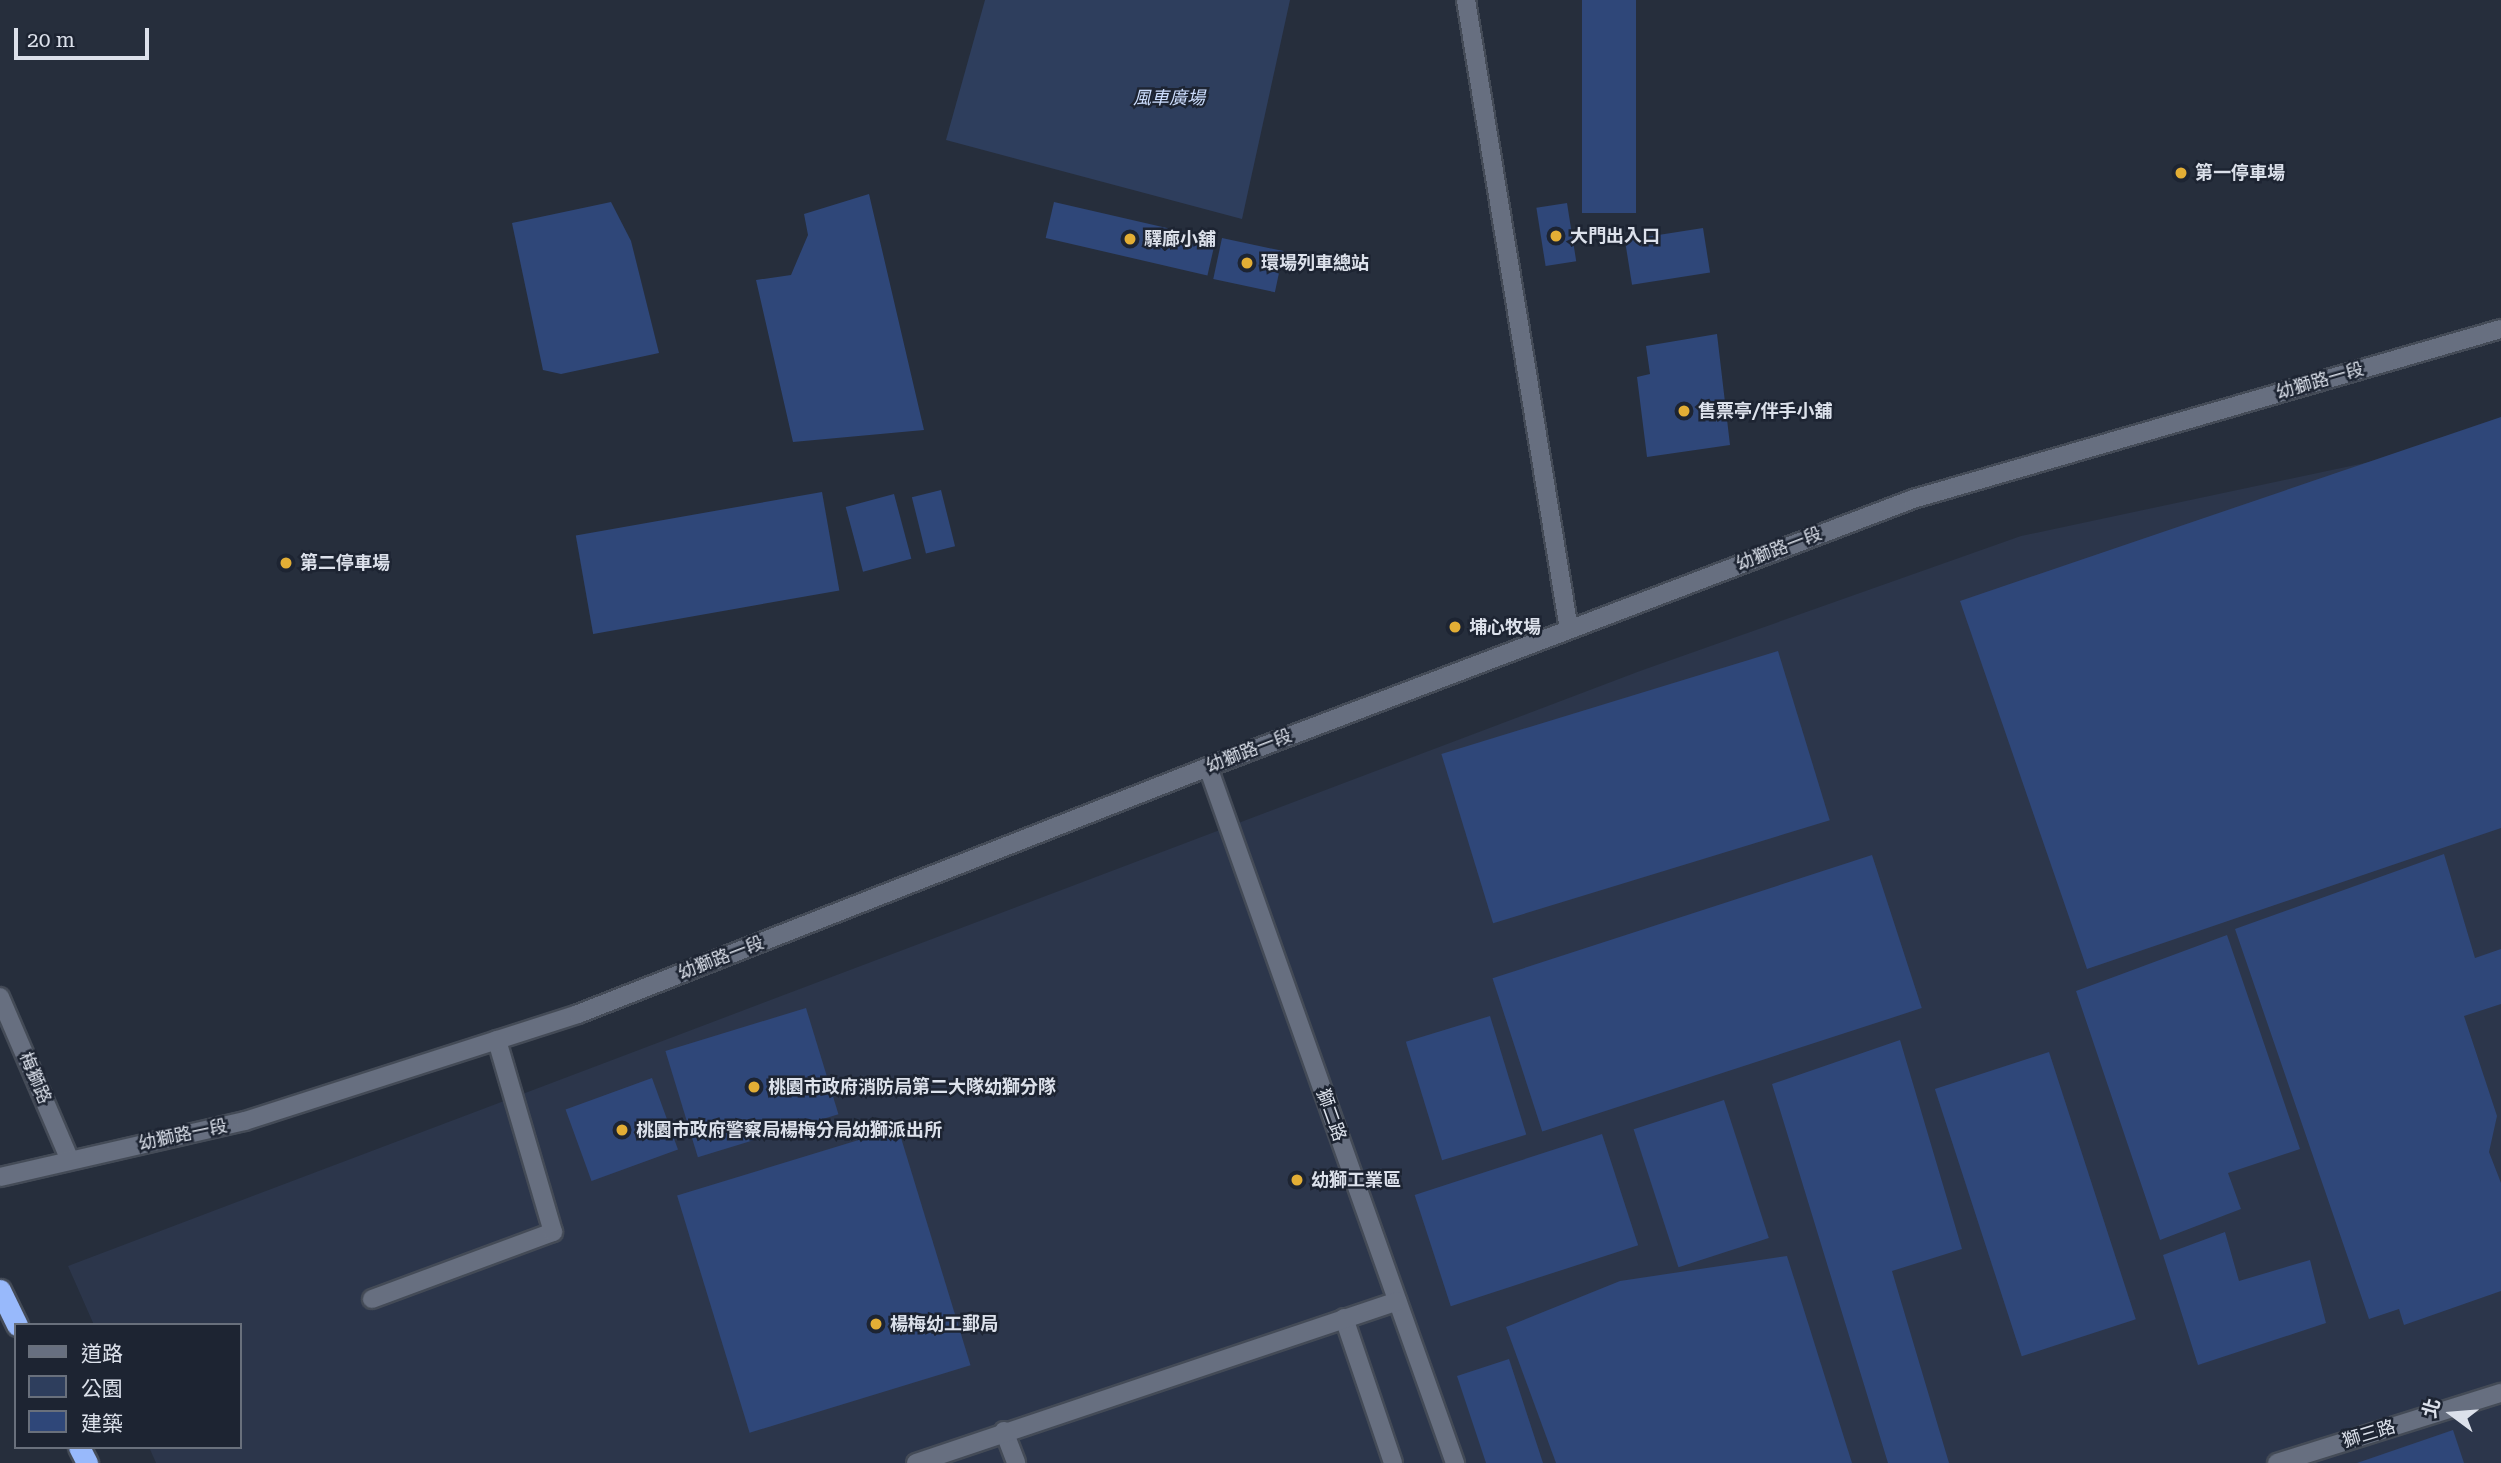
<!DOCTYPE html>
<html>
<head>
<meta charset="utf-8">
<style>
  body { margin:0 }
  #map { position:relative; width:2501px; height:1463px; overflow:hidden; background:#262e3c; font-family:"Roboto Serif","Noto Sans TC",serif }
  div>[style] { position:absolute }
  .built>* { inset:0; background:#2c364b }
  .green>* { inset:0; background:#2e3e5d }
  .building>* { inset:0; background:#2f4779; transform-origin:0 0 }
  .roads { filter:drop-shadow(2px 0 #444b57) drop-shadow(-2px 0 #444b57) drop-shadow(0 2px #444b57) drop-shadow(0 -2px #444b57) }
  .service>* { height:18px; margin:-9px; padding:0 9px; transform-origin:9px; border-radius:9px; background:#676f80 }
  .minor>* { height:18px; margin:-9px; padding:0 9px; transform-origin:9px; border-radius:9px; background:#676f80 }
  .tertiary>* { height:18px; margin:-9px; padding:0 9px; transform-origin:9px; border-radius:9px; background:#676f80 }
  .motorway>* { height:21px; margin:-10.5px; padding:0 10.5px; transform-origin:10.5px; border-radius:10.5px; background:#98b9fb }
  .dots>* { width:19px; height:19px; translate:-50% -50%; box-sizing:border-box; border:4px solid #1d2432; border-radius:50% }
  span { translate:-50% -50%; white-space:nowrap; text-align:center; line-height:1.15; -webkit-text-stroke:5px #1d2432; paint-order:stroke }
  .park-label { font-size:18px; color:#ccddfd; font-style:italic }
  .poi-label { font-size:18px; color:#dce1eb; font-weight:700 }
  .left { translate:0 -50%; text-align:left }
  .street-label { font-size:18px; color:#dce1eb }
  .legend { position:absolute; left:14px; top:1323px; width:228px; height:126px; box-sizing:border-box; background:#1d2432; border:2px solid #69707c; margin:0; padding:9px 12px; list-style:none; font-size:21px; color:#dce1eb }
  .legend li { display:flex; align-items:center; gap:14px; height:35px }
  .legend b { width:35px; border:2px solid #69707c }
  .north { position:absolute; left:2417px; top:1379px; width:70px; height:70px; -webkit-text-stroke:5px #1d2432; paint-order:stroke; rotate:286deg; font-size:19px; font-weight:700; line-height:28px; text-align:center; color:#dce1eb }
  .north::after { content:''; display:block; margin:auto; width:24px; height:32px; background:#dce1eb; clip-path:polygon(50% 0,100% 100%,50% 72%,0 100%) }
  .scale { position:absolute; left:14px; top:28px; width:135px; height:32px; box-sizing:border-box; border:4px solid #dce1eb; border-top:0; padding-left:9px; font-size:21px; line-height:24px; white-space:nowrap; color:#dce1eb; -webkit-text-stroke:5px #1d2432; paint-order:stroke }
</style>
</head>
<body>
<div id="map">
  <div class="built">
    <i style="clip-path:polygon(2501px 434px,2501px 1463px,156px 1463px,149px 1447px,240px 1447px,240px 1325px,94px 1325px,68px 1266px,1640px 671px,2021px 536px)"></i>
  </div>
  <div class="green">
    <i style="clip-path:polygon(985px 0,1290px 0,1242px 219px,946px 140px)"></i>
  </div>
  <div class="building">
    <i style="left:1582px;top:0;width:54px;height:213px"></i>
    <i style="clip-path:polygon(869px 194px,924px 430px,793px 442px,756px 280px,791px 275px,808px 235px,804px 214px)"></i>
    <i style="clip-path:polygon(611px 202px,631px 241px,659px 353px,561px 374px,543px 370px,512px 223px)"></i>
    <i style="left:1054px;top:202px;width:166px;height:37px;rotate:13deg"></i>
    <i style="left:1567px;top:203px;width:59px;height:31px;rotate:81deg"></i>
    <i style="left:1703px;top:228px;width:45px;height:79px;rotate:81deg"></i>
    <i style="left:1222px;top:238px;width:63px;height:42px;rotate:12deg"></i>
    <i style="clip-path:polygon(1717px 334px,1730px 445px,1647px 457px,1637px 377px,1650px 374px,1646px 346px)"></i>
    <i style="clip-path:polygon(2501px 417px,2501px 828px,2087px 969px,1960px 601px)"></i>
    <i style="left:941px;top:490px;width:58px;height:30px;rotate:76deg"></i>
    <i style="left:822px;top:492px;width:100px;height:250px;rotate:80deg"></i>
    <i style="left:894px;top:494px;width:67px;height:50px;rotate:75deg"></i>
    <i style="left:1778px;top:651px;width:177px;height:352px;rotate:73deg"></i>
    <i style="clip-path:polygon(2444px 854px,2475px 958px,2501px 949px,2501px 1004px,2464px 1016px,2497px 1116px,2489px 1152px,2501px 1183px,2501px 1291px,2404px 1325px,2399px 1309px,2369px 1319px,2235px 929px)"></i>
    <i style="left:1872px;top:855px;width:161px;height:399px;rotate:72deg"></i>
    <i style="clip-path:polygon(2227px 935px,2300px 1149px,2228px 1173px,2241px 1209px,2160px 1240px,2076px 991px)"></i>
    <i style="left:806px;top:1008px;width:111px;height:147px;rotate:73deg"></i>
    <i style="left:1490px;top:1016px;width:124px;height:88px;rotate:73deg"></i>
    <i style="clip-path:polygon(1900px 1040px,1962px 1249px,1892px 1271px,1949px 1463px,1888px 1463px,1772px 1084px)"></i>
    <i style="left:2049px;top:1052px;width:281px;height:120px;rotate:72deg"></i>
    <i style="left:652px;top:1078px;width:76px;height:92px;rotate:70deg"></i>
    <i style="left:1724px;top:1100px;width:145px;height:95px;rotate:72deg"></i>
    <i style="left:898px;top:1128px;width:248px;height:231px;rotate:73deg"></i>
    <i style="left:1602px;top:1134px;width:117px;height:197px;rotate:72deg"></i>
    <i style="clip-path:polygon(2225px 1232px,2239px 1281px,2310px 1260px,2326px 1323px,2198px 1365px,2163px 1255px)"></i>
    <i style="clip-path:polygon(1787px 1256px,1852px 1463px,1556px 1463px,1506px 1327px,1620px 1281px)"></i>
    <i style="clip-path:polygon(1509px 1359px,1543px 1463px,1486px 1463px,1457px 1376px)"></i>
    <i style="clip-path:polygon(2453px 1430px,2464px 1463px,2357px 1463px)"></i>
  </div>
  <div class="roads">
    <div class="service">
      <i style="left:1466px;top:0;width:638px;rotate:80.71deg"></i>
      <i style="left:372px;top:1299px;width:193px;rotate:-20.3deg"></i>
      <i style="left:553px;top:1232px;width:200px;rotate:-106.3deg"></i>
    </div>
    <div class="minor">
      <i style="left:1208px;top:767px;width:739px;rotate:70.46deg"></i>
      <i style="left:0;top:997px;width:177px;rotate:66.8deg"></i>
      <i style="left:1344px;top:1318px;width:153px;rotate:71.3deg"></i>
      <i style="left:1004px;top:1431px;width:34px;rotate:69deg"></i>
      <i style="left:916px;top:1463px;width:508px;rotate:-18.58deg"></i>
      <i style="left:2277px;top:1463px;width:235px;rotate:-17.4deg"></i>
    </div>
    <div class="tertiary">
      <i style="left:0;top:1177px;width:251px;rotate:-12.9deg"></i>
      <i style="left:245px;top:1121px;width:350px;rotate:-17.8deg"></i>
      <i style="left:578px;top:1014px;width:677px;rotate:-21.41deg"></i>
      <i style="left:1208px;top:767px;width:754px;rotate:-20.81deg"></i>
      <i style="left:1913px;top:499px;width:612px;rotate:-16.13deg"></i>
    </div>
    <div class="motorway">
      <i style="left:0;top:1290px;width:39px;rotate:64deg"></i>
      <i style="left:79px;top:1447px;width:18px;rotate:63deg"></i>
    </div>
  </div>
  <div class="dots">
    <i style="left:2181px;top:173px;background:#e3ae35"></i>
    <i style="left:1556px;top:236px;background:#e3ae35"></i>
    <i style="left:1130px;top:239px;background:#e3ae35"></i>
    <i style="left:1247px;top:263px;background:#e3ae35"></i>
    <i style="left:1684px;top:411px;background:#e3ae35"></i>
    <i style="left:286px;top:563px;background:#e3ae35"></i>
    <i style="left:1455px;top:627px;background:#e3ae35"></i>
    <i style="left:754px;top:1087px;background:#e3ae35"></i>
    <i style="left:622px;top:1130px;background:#e3ae35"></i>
    <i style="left:1297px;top:1180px;background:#e3ae35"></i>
    <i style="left:876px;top:1324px;background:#e3ae35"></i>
  </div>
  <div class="park-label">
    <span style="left:1169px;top:98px">風車廣場</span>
  </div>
  <div class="poi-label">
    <span class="left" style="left:2195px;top:173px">第一停車場</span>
    <span class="left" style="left:1570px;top:236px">大門出入口</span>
    <span class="left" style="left:1144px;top:239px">驛廊小舖</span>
    <span class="left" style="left:1261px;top:263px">環場列車總站</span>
    <span class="left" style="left:1698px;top:411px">售票亭/伴手小舖</span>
    <span class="left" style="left:300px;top:563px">第二停車場</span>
    <span class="left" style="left:1469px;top:627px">埔心牧場</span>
    <span class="left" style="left:768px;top:1087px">桃園市政府消防局第二大隊幼獅分隊</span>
    <span class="left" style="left:636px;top:1130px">桃園市政府警察局楊梅分局幼獅派出所</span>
    <span class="left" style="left:1311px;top:1180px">幼獅工業區</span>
    <span class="left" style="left:890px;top:1324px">楊梅幼工郵局</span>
  </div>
  <div class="street-label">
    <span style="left:2320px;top:381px;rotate:-16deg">幼獅路一段</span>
    <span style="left:1779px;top:549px;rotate:-21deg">幼獅路一段</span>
    <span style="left:1249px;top:751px;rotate:-21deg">幼獅路一段</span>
    <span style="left:721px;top:958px;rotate:-21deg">幼獅路一段</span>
    <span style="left:35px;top:1078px;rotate:67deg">梅獅路</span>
    <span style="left:1331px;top:1115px;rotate:70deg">獅二路</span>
    <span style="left:183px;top:1135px;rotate:-12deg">幼獅路一段</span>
    <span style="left:2369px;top:1434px;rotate:-17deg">獅三路</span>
  </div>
  <ul class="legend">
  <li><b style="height:9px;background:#676f80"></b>道路</li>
  <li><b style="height:19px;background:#2e3e5d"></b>公園</li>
  <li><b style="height:19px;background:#2f4779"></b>建築</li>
  </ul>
  <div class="north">北</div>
  <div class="scale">20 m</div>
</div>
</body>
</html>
